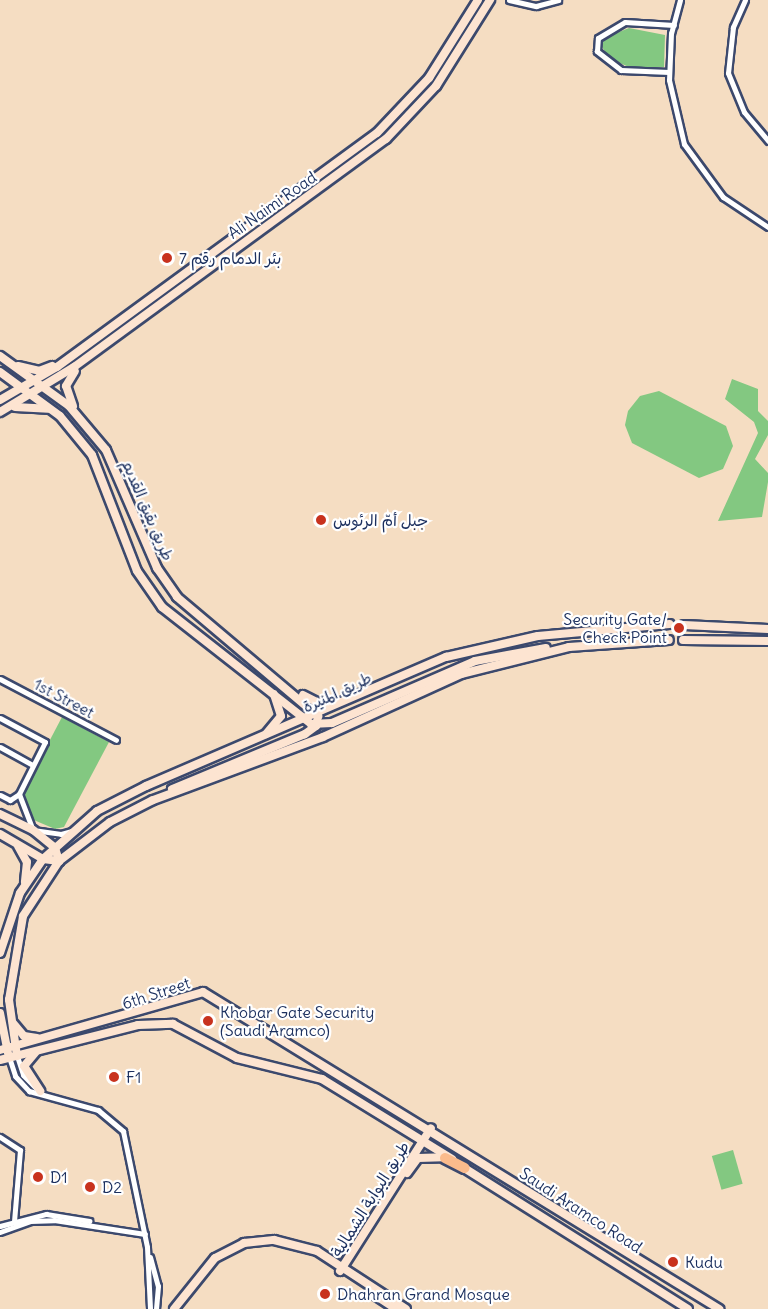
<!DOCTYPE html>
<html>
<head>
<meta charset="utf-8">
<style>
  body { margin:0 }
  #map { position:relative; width:768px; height:1309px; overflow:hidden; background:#f5ddc2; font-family:Delius,"Playpen Sans Arabic",sans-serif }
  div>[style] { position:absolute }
  .green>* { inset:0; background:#83c881; transform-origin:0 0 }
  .roads { filter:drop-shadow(2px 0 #3c496d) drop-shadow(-2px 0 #3c496d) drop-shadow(0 2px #3c496d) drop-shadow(0 -2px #3c496d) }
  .street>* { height:5px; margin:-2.5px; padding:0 2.5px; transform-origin:2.5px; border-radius:2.5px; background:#fff }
  .secondary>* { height:8px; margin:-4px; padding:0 4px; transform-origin:4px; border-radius:4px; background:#fde4d1 }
  .highway>* { height:10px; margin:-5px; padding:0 5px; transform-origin:5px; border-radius:5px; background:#fbbb8c }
  .dots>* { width:16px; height:16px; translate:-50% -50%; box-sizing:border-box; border:3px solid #fff; border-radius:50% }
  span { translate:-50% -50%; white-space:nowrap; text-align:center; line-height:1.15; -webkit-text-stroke:4.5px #fff; paint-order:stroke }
  .street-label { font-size:16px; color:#1b2f5e }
  .poi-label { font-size:16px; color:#1b2f5e }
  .left { translate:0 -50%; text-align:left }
  .right { translate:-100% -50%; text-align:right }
</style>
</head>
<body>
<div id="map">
  <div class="green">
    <i style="clip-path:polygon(629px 28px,665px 35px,664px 67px,629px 67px,610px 59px,602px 47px,604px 38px)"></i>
    <i style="clip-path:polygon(732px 379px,758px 389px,758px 411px,768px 421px,768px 435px,755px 459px,768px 473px,768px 482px,762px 517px,718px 521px,758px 433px,754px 422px,725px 399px)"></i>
    <i style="clip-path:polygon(659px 391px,726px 426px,733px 446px,723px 469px,699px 478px,632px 443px,625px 425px,628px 411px,640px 396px)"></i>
    <i style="clip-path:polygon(62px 717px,109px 742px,64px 827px,55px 829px,29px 818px,20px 797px)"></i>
    <i style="left:733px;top:1150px;width:35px;height:22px;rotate:74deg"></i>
  </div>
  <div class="roads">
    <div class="street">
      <i style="left:509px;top:0;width:28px;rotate:13deg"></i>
      <i style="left:536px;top:6px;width:23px;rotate:-15deg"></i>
      <i style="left:680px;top:0;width:34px;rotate:105deg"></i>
      <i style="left:671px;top:33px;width:47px;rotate:92.4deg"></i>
      <i style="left:669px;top:80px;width:66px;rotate:76.8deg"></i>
      <i style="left:684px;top:144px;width:66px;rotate:53.7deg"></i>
      <i style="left:723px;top:197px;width:54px;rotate:33.7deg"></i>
      <i style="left:745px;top:0;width:30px;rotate:114deg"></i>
      <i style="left:733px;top:27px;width:46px;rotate:96.2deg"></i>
      <i style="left:728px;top:73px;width:42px;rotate:67.7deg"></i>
      <i style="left:744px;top:112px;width:38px;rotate:50deg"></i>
      <i style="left:669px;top:72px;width:48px;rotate:-177.6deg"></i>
      <i style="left:621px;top:70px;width:31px;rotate:-142deg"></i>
      <i style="left:597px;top:51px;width:13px;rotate:-86deg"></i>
      <i style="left:598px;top:38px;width:31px;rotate:-31deg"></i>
      <i style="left:625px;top:22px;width:49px;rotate:3.5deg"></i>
      <i style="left:0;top:679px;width:131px;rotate:27.7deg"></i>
      <i style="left:0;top:718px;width:51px;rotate:28.1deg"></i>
      <i style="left:45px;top:742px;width:58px;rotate:116.6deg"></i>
      <i style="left:19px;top:794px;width:11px;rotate:146deg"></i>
      <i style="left:10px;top:800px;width:11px;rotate:-153deg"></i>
      <i style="left:0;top:747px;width:37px;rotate:29deg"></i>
      <i style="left:19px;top:794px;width:39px;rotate:69deg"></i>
      <i style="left:33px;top:830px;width:28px;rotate:8deg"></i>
      <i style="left:61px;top:834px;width:15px;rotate:-16deg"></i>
      <i style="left:17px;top:1056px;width:20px;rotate:72deg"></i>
      <i style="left:23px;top:1075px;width:20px;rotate:45deg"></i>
      <i style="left:9px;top:1057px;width:20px;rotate:72deg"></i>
      <i style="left:15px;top:1076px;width:21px;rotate:47deg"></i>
      <i style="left:29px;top:1091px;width:72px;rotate:15.4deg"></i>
      <i style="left:98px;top:1110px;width:33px;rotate:40deg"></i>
      <i style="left:123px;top:1131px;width:118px;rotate:78.3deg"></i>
      <i style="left:147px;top:1247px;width:62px;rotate:87.2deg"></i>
      <i style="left:0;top:1137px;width:24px;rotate:33deg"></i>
      <i style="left:20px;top:1150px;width:72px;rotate:94.8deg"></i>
      <i style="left:0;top:1226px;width:48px;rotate:-14.6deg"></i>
      <i style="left:46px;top:1214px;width:44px;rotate:9.2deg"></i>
      <i style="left:0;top:1232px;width:32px;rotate:-20deg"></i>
      <i style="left:30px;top:1221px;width:24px;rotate:-2deg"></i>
      <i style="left:54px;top:1220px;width:92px;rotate:8.7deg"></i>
      <i style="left:150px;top:1257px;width:30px;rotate:75deg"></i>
      <i style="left:158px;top:1286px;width:23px;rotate:95deg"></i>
    </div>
    <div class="secondary">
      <i style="left:0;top:356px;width:85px;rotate:35.9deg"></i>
      <i style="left:69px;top:406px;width:57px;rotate:49.9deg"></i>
      <i style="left:106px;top:450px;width:129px;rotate:66.6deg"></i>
      <i style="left:157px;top:568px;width:35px;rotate:55deg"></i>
      <i style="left:177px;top:597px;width:185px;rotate:40.2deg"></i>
      <i style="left:318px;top:716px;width:10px;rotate:101deg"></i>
      <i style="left:316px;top:726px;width:14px;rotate:144deg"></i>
      <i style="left:305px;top:734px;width:144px;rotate:157.5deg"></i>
      <i style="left:18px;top:366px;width:22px;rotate:13deg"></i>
      <i style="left:39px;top:371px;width:14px;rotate:-21deg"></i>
      <i style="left:0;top:372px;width:74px;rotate:36.3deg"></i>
      <i style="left:60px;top:416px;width:50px;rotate:50.6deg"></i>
      <i style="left:92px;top:455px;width:124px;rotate:68.8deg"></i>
      <i style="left:137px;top:571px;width:44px;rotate:55.2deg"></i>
      <i style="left:162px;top:607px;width:189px;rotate:38.1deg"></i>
      <i style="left:311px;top:724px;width:21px;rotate:-3deg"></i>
      <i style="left:332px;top:723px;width:156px;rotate:-23.4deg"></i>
      <i style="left:475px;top:661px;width:72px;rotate:-10.4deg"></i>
      <i style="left:0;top:400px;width:66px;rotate:-30.1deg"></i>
      <i style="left:57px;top:367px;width:396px;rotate:-36.2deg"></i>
      <i style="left:377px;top:133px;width:76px;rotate:-46.6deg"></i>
      <i style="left:429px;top:78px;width:92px;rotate:-57.9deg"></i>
      <i style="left:73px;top:406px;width:21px;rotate:-109deg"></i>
      <i style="left:66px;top:386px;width:17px;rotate:-59deg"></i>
      <i style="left:15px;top:407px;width:33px;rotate:3deg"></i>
      <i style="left:0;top:412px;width:87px;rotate:-31.3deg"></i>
      <i style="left:74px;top:367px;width:386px;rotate:-36.2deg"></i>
      <i style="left:386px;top:139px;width:73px;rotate:-46.7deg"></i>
      <i style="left:436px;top:86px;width:102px;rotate:-57.9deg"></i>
      <i style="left:684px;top:625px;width:84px;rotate:2.7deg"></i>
      <i style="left:683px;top:640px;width:85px;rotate:0.7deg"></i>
      <i style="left:303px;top:695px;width:20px;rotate:27deg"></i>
      <i style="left:321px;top:704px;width:18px;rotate:-6deg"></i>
      <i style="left:266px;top:734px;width:23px;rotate:-50deg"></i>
      <i style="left:281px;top:716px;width:23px;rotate:-108deg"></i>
      <i style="left:0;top:814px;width:37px;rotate:26deg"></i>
      <i style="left:33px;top:830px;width:28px;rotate:39deg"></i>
      <i style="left:55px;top:848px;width:14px;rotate:73deg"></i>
      <i style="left:0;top:834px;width:50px;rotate:30.2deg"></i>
      <i style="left:43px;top:859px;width:16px;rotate:7deg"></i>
      <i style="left:18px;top:846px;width:18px;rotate:61deg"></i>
      <i style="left:27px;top:862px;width:20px;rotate:96deg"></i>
      <i style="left:0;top:953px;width:63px;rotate:-71.6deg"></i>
      <i style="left:20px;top:893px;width:41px;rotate:-55.9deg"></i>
      <i style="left:43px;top:859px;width:72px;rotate:-41.6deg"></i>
      <i style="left:97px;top:811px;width:55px;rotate:-27deg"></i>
      <i style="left:146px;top:786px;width:327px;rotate:-23.3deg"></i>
      <i style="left:446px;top:657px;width:94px;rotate:-12.9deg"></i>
      <i style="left:538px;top:636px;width:132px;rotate:-5.2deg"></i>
      <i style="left:0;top:1013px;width:41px;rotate:78.7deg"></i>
      <i style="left:13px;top:1023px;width:17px;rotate:50deg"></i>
      <i style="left:24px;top:1036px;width:13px;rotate:9deg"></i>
      <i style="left:0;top:1050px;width:211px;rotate:-15.9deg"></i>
      <i style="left:203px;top:992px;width:606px;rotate:31.56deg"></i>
      <i style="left:35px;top:1053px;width:17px;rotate:130deg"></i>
      <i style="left:24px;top:1066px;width:30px;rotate:57deg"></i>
      <i style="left:17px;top:1056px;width:57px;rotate:-98.1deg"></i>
      <i style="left:9px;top:1000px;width:85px;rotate:-80.5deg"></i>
      <i style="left:23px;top:916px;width:66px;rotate:-56.8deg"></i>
      <i style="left:59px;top:861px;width:64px;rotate:-37.4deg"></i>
      <i style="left:110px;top:822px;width:48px;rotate:-27.1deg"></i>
      <i style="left:153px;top:800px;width:181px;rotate:-20.3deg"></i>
      <i style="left:323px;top:737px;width:152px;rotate:-24.5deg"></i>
      <i style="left:461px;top:674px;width:111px;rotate:-14deg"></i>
      <i style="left:569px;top:647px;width:100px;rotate:-4deg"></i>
      <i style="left:0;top:1060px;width:142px;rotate:-14.2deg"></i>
      <i style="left:138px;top:1025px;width:35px;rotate:-2deg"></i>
      <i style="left:173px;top:1024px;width:72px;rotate:28deg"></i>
      <i style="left:237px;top:1058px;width:88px;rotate:13.9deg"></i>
      <i style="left:322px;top:1079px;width:153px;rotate:31.6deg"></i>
      <i style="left:461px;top:1166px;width:268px;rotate:32.2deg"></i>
      <i style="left:407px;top:1173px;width:19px;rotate:-54deg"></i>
      <i style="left:418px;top:1158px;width:25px;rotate:-2deg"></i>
      <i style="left:340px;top:1271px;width:169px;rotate:-57.5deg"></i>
      <i style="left:370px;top:1292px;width:31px;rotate:33deg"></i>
      <i style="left:174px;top:1309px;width:65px;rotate:-51.2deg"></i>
      <i style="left:215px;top:1258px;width:33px;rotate:-27deg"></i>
      <i style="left:244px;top:1243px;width:30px;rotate:-6deg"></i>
      <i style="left:274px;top:1240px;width:44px;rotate:14.3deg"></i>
      <i style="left:317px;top:1251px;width:106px;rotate:33.1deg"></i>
    </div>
    <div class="highway">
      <i style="left:445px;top:1158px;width:22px;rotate:27deg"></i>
    </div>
  </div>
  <div class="dots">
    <i style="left:167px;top:258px;background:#c8321e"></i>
    <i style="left:321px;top:520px;background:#c8321e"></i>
    <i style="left:679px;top:628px;background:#c8321e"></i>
    <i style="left:208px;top:1021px;background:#c8321e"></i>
    <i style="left:114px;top:1077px;background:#c8321e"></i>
    <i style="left:38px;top:1177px;background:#c8321e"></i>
    <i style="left:90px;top:1187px;background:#c8321e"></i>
    <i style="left:673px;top:1262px;background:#c8321e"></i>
    <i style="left:325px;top:1294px;background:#c8321e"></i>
  </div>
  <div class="street-label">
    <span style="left:272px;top:205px;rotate:-35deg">Ali Naimi Road</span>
    <span style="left:148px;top:510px;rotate:67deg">طريق بقيق القديم</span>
    <span style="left:337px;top:692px;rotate:-25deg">طريق المنيرة</span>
    <span style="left:64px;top:698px;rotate:28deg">1st Street</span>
    <span style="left:156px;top:993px;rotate:-18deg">6th Street</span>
    <span style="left:370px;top:1199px;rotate:-58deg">طريق البوابة الشمالية</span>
    <span style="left:581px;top:1210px;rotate:33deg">Saudi Aramco Road</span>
  </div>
  <div class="poi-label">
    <span class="left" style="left:179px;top:258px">بئر الدمام رقم 7</span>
    <span class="left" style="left:333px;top:520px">جبل أمّ الرئوس</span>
    <span class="right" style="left:667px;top:628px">Security Gate/<br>Check Point</span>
    <span class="left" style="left:220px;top:1021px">Khobar Gate Security<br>(Saudi Aramco)</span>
    <span class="left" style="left:126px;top:1077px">F1</span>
    <span class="left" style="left:50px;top:1177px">D1</span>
    <span class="left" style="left:102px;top:1187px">D2</span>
    <span class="left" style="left:685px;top:1262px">Kudu</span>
    <span class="left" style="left:337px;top:1294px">Dhahran Grand Mosque</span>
  </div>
</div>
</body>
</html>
